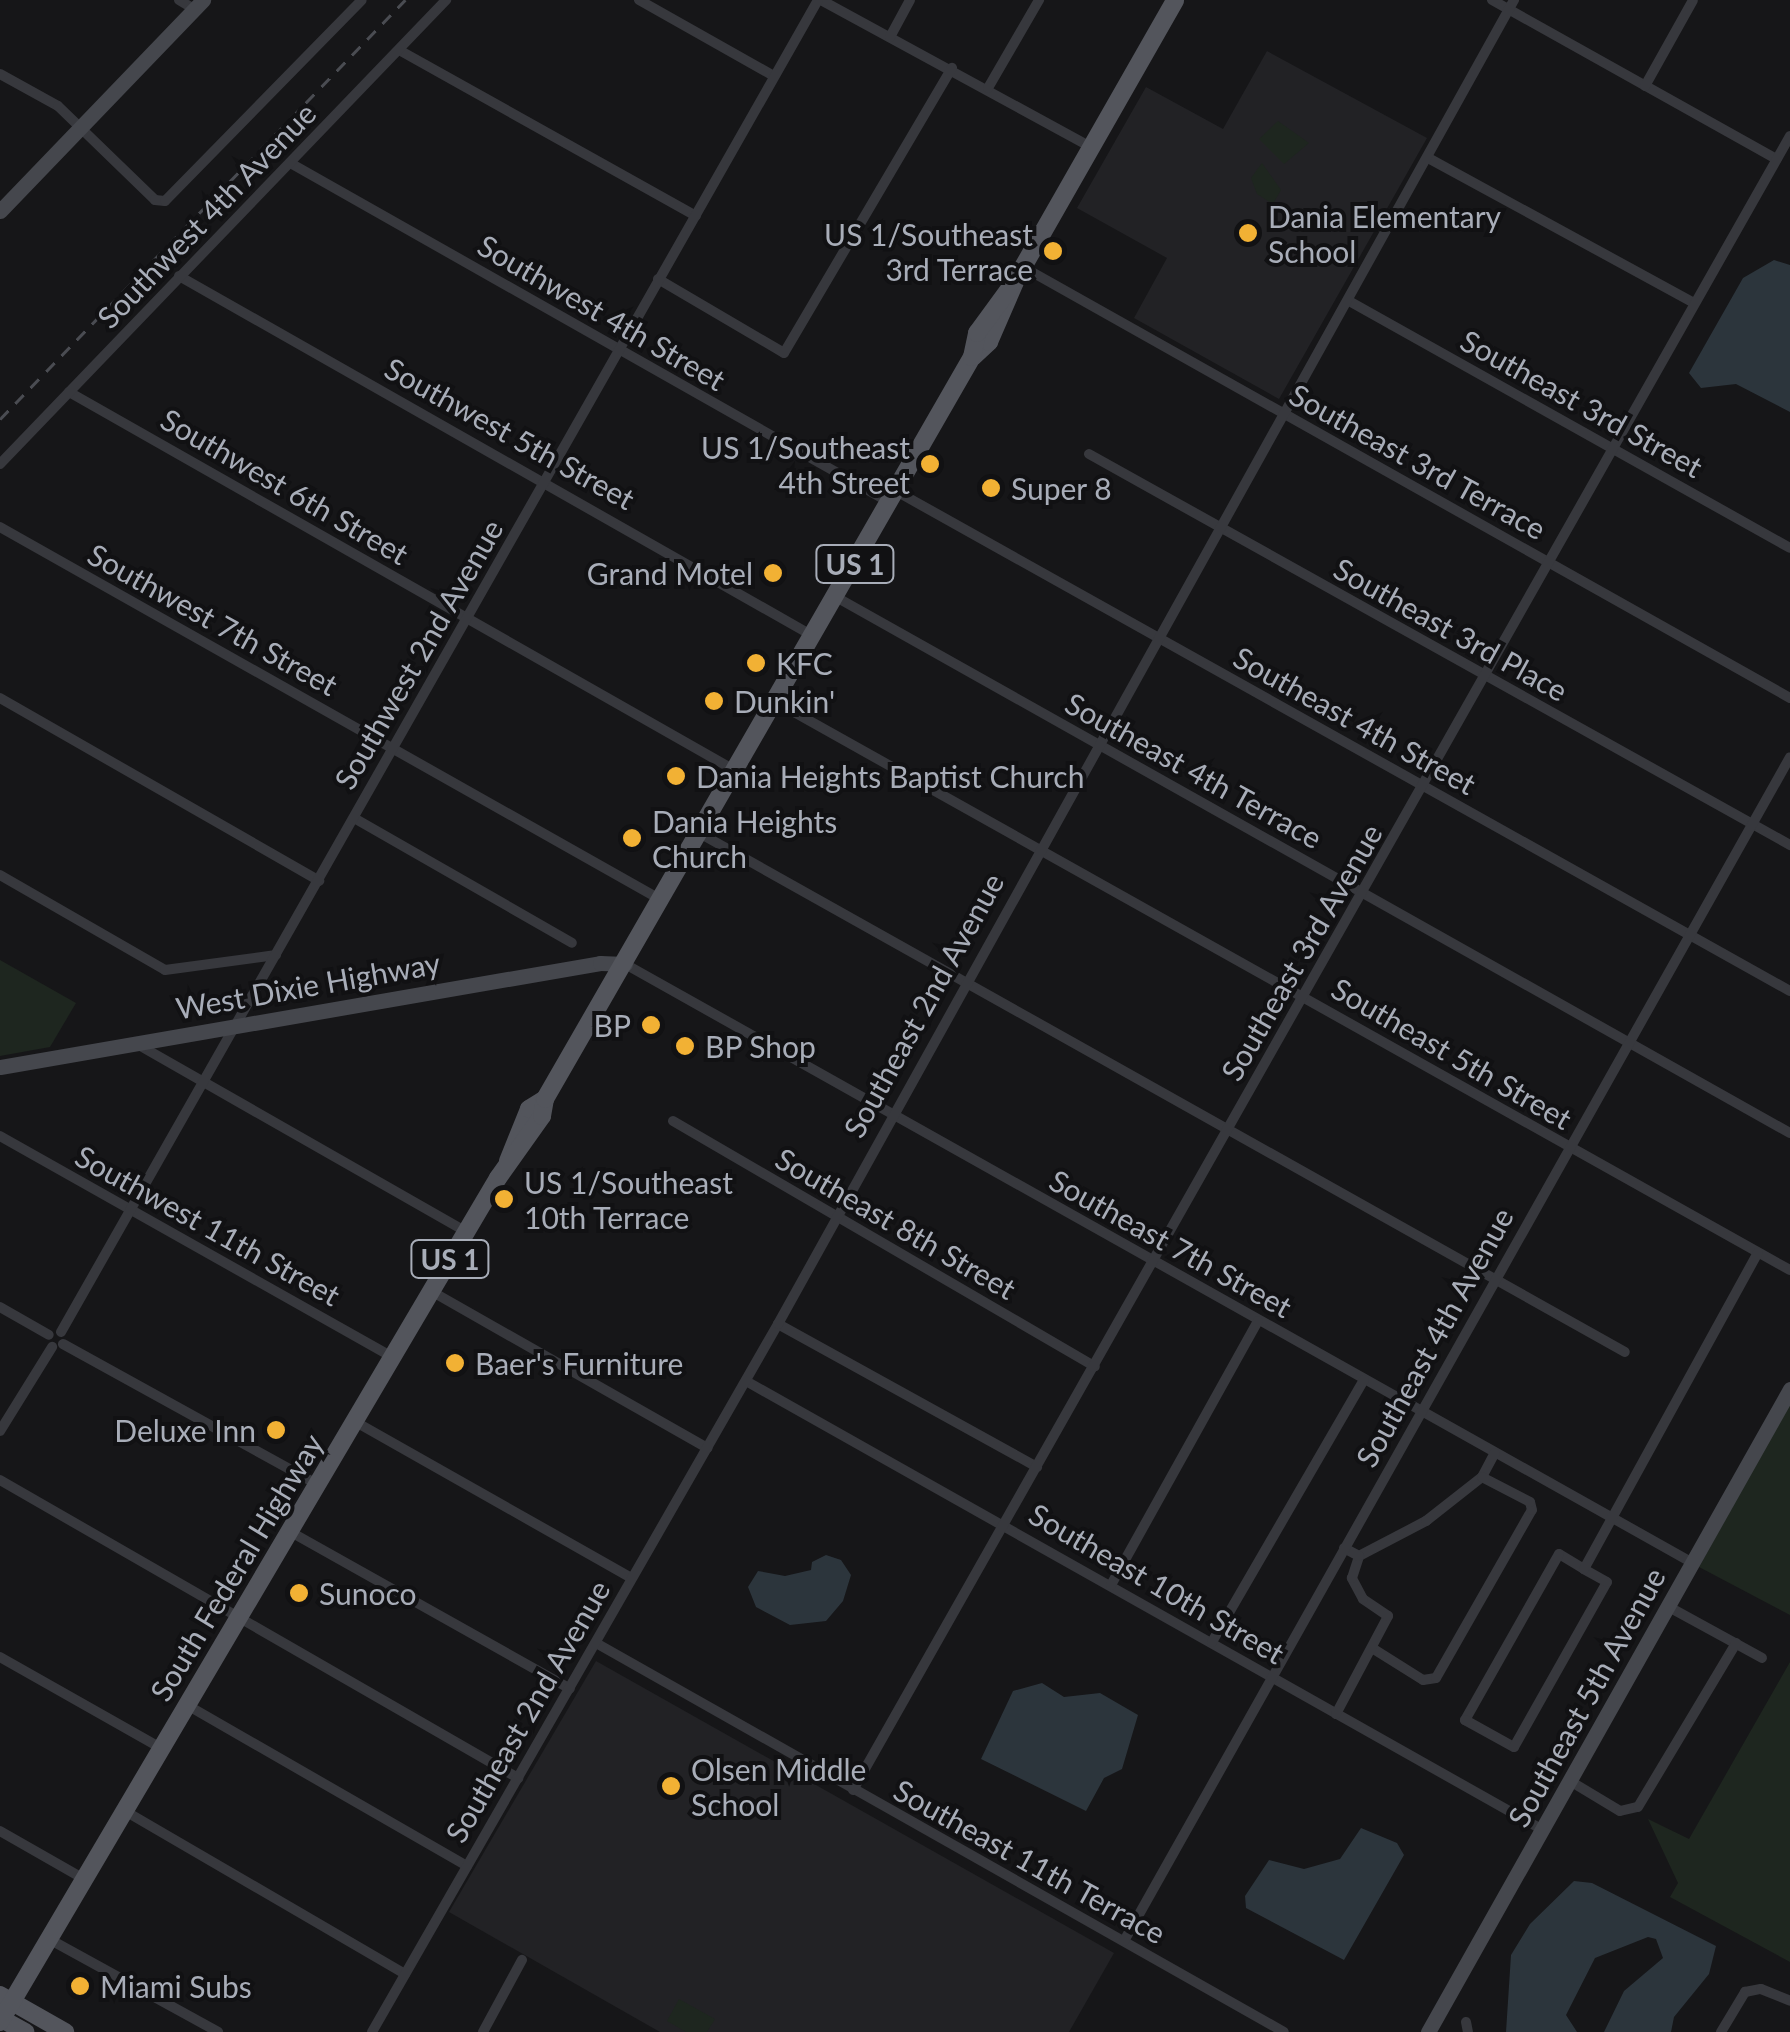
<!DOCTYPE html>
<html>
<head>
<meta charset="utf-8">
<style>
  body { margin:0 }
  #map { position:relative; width:1790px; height:2032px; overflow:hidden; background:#161618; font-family:Lato,sans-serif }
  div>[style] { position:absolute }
  .built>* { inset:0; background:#222225 }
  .green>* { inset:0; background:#1e261f }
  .water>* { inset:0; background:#2c353c }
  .street>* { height:10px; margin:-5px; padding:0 5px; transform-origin:5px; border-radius:5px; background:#37383d }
  .secondary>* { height:15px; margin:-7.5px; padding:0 7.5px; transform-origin:7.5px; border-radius:7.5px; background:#45474d }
  .primary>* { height:18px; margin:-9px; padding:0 9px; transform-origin:9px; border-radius:9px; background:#53555c }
  .rail>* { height:2.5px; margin-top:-1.25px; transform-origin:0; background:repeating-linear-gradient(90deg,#4a4c52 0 12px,transparent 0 22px) }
  .dots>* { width:28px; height:28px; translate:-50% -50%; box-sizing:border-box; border:5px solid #111113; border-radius:50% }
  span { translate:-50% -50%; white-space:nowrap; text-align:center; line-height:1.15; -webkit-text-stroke:8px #111113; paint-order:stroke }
  .shield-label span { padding:2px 8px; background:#111113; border:2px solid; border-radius:8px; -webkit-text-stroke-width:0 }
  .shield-label { font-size:28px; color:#a8adb8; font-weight:700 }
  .street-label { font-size:30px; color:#a8adb8 }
  .poi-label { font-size:30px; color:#a8adb8 }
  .left { translate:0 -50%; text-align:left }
  .right { translate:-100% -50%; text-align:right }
</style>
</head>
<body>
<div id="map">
  <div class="built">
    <i style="clip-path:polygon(1267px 51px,1427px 138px,1279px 399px,1134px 318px,1167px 258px,1077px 208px,1146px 87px,1223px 129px)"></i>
    <i style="clip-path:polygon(596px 1661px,1114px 1953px,1069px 2032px,660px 2032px,449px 1912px)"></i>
  </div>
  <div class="green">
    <i style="clip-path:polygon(1278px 121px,1309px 143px,1284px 164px,1259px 139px)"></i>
    <i style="clip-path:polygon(1262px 163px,1281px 190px,1273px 204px,1257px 194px,1251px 178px)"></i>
    <i style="clip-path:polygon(0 960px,76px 1003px,50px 1047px,0 1056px)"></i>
    <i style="clip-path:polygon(1790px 1403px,1790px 1615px,1699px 1567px)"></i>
    <i style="clip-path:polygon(1790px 1662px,1790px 1962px,1670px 1897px,1678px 1883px,1648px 1819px,1689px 1839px)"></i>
    <i style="clip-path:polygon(679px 1999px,715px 2019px,707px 2032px,686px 2032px,667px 2021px)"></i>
  </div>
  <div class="water">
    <i style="clip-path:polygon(1774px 260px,1790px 265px,1790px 412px,1736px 384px,1701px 388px,1689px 373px,1743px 278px)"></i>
    <i style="clip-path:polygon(826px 1555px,841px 1560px,851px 1575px,843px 1601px,826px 1621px,790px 1625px,756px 1607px,748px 1587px,758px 1571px,785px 1576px,811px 1570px,812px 1562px)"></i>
    <i style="clip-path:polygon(1042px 1683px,1064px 1697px,1100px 1693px,1138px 1715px,1122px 1769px,1104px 1778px,1086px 1811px,981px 1759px,1013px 1691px)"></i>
    <i style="clip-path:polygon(1361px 1828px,1397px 1843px,1404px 1855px,1344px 1960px,1246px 1908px,1245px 1896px,1269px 1860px,1304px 1869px,1340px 1859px)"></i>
    <i style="clip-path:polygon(1574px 1881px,1592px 1883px,1716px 1946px,1709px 1974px,1674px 2017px,1671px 2032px,1604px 2032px,1624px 1991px,1663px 1958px,1656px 1939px,1648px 1937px,1595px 1958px,1566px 2015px,1577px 2032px,1506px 2032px,1511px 1955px,1530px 1924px)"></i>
  </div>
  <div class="street">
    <i style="left:179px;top:0;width:17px;rotate:31deg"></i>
    <i style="left:639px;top:0;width:155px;rotate:29.4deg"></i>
    <i style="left:821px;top:0;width:307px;rotate:28.6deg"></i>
    <i style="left:1492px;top:0;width:326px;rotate:29.2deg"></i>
    <i style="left:890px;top:37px;width:42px;rotate:-61.6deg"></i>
    <i style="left:399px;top:50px;width:340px;rotate:29.2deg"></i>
    <i style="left:0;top:74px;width:66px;rotate:28.9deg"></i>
    <i style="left:58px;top:106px;width:135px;rotate:44.1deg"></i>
    <i style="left:155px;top:200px;width:10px;rotate:6deg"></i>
    <i style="left:165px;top:201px;width:281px;rotate:-45.6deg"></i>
    <i style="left:1645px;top:86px;width:98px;rotate:-60.8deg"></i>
    <i style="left:988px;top:88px;width:102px;rotate:-59.9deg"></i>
    <i style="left:1430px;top:159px;width:301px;rotate:28.6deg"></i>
    <i style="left:292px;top:164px;width:686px;rotate:29.52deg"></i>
    <i style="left:1023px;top:267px;width:880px;rotate:29.33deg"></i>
    <i style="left:179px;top:276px;width:729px;rotate:29.59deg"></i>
    <i style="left:658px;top:279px;width:146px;rotate:30.4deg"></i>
    <i style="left:784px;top:353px;width:331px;rotate:-59.5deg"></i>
    <i style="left:1349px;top:301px;width:505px;rotate:29.25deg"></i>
    <i style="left:69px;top:392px;width:767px;rotate:29.61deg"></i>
    <i style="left:1089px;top:454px;width:803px;rotate:29.15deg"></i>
    <i style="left:0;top:464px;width:644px;rotate:-46.13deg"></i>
    <i style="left:896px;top:491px;width:1024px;rotate:29.22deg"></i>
    <i style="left:0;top:527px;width:761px;rotate:29.43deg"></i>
    <i style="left:836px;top:597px;width:1094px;rotate:29.33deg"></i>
    <i style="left:0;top:698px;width:368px;rotate:29.8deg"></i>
    <i style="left:776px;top:702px;width:1162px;rotate:29.26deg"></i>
    <i style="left:354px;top:818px;width:251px;rotate:29.8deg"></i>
    <i style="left:701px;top:834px;width:1059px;rotate:29.28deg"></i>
    <i style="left:0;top:875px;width:190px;rotate:29.9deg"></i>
    <i style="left:165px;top:970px;width:112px;rotate:-7.7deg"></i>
    <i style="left:625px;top:964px;width:1225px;rotate:29.29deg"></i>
    <i style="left:137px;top:1044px;width:379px;rotate:29.7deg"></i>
    <i style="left:673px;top:1121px;width:488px;rotate:30.2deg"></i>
    <i style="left:0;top:1136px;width:450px;rotate:29.4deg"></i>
    <i style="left:431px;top:1291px;width:318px;rotate:29.6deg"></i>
    <i style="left:0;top:1307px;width:56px;rotate:29.7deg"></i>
    <i style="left:778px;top:1324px;width:296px;rotate:28.9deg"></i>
    <i style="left:61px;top:1332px;width:1532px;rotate:-60.39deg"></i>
    <i style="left:63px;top:1344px;width:290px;rotate:28.9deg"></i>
    <i style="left:746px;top:1381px;width:915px;rotate:29.4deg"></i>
    <i style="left:354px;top:1421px;width:319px;rotate:29.5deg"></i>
    <i style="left:0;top:1431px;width:99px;rotate:-58.2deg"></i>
    <i style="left:0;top:1480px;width:598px;rotate:29.91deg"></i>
    <i style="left:289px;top:1531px;width:322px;rotate:29.3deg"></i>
    <i style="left:1359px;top:1556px;width:76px;rotate:-27.6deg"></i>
    <i style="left:1426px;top:1521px;width:71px;rotate:-38.2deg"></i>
    <i style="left:1482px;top:1477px;width:27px;rotate:-62deg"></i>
    <i style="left:1584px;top:1569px;width:29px;rotate:-149deg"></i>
    <i style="left:1559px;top:1554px;width:191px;rotate:119.5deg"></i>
    <i style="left:1465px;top:1720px;width:56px;rotate:28.9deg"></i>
    <i style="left:1514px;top:1747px;width:189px;rotate:-60.6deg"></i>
    <i style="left:1607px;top:1582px;width:26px;rotate:-151deg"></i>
    <i style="left:1584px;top:1569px;width:361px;rotate:-61.2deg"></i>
    <i style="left:1111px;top:1585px;width:302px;rotate:-60.9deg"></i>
    <i style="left:1669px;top:1607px;width:106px;rotate:28.7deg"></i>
    <i style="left:1212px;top:1642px;width:303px;rotate:-59.9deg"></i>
    <i style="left:596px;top:1643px;width:790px;rotate:29.48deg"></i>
    <i style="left:1372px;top:1648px;width:60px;rotate:32.1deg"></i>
    <i style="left:1423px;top:1680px;width:13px;rotate:-9deg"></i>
    <i style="left:1436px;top:1678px;width:193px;rotate:-60.3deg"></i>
    <i style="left:1532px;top:1510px;width:8px;rotate:-104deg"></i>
    <i style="left:1530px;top:1502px;width:54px;rotate:-152.5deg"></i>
    <i style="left:0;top:1657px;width:185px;rotate:29.5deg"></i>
    <i style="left:187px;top:1705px;width:323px;rotate:29.9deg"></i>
    <i style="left:1336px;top:1714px;width:111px;rotate:-62deg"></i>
    <i style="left:1388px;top:1616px;width:30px;rotate:-146deg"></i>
    <i style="left:1363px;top:1599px;width:24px;rotate:-118deg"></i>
    <i style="left:1352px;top:1578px;width:23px;rotate:-72deg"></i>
    <i style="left:1359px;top:1556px;width:17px;rotate:-152deg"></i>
    <i style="left:1570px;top:1781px;width:58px;rotate:31deg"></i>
    <i style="left:1620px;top:1811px;width:18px;rotate:-13deg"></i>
    <i style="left:1638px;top:1807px;width:191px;rotate:-59.1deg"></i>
    <i style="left:853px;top:1790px;width:1901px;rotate:-60.47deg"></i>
    <i style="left:125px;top:1811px;width:324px;rotate:30.2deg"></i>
    <i style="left:0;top:1831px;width:97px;rotate:29.7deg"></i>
    <i style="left:49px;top:1939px;width:193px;rotate:28.8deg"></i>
    <i style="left:1124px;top:1941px;width:1358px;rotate:-60.64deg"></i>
    <i style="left:1466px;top:2022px;width:10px;rotate:79deg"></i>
    <i style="left:372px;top:2032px;width:816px;rotate:-60.17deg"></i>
    <i style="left:778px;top:1324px;width:1515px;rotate:-60.93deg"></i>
    <i style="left:483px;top:2032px;width:82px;rotate:-61.6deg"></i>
    <i style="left:1721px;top:2032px;width:47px;rotate:-59deg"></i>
    <i style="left:1745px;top:1992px;width:16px;rotate:-11deg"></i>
    <i style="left:1761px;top:1989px;width:31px;rotate:22deg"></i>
  </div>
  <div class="secondary">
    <i style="left:0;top:211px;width:293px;rotate:-46.1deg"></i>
    <i style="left:0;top:1067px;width:609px;rotate:-9.83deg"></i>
    <i style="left:600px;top:963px;width:25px;rotate:2deg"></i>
    <i style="left:1428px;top:2032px;width:738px;rotate:-60.62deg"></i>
  </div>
  <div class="primary">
    <i style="left:973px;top:357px;width:22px;rotate:-43deg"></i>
    <i style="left:989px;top:342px;width:65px;rotate:-66.6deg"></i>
    <i style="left:508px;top:1161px;width:56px;rotate:-68deg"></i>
    <i style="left:529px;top:1109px;width:19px;rotate:-32deg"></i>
    <i style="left:0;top:1995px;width:75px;rotate:29.6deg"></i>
    <i style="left:0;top:2018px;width:29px;rotate:29deg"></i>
    <i style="left:0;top:2022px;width:980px;rotate:-59.46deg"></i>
    <i style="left:498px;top:1178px;width:76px;rotate:-54.6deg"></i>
    <i style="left:542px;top:1116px;width:17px;rotate:-80deg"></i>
    <i style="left:545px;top:1099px;width:856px;rotate:-60.08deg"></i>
    <i style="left:972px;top:357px;width:25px;rotate:-78deg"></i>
    <i style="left:977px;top:333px;width:64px;rotate:-53.8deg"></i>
    <i style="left:1015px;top:281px;width:323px;rotate:-60.3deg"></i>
  </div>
  <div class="rail">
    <i style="left:0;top:419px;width:583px;rotate:-45.97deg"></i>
  </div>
  <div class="dots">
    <i style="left:1248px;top:233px;background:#f2b134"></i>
    <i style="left:1053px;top:251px;background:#f2b134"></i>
    <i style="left:930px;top:464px;background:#f2b134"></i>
    <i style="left:991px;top:488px;background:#f2b134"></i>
    <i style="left:773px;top:573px;background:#f2b134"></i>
    <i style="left:756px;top:663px;background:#f2b134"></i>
    <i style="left:714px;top:701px;background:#f2b134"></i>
    <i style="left:676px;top:776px;background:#f2b134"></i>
    <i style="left:632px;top:838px;background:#f2b134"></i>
    <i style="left:651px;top:1025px;background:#f2b134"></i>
    <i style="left:685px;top:1046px;background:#f2b134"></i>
    <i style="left:504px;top:1199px;background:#f2b134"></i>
    <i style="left:455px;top:1363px;background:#f2b134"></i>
    <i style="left:276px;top:1430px;background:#f2b134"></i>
    <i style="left:299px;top:1593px;background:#f2b134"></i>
    <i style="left:671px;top:1786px;background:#f2b134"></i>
    <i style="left:80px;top:1986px;background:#f2b134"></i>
  </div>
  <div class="shield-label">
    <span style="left:855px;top:564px">US 1</span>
    <span style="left:450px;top:1259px">US 1</span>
  </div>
  <div class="street-label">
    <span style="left:206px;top:215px;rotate:-46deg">Southwest 4th Avenue</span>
    <span style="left:602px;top:312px;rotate:30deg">Southwest 4th Street</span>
    <span style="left:1582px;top:403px;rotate:29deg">Southeast 3rd Street</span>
    <span style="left:510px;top:433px;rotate:29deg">Southwest 5th Street</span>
    <span style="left:1418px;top:461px;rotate:29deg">Southeast 3rd Terrace</span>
    <span style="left:285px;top:486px;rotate:30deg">Southwest 6th Street</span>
    <span style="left:213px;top:619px;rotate:29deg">Southwest 7th Street</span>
    <span style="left:1451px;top:629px;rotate:29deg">Southeast 3rd Place</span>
    <span style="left:418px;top:654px;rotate:-60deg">Southwest 2nd Avenue</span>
    <span style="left:1355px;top:720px;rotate:29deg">Southeast 4th Street</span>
    <span style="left:1194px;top:770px;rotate:29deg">Southeast 4th Terrace</span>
    <span style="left:1301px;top:952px;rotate:-60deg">Southeast 3rd Avenue</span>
    <span style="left:308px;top:985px;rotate:-10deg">West Dixie Highway</span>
    <span style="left:923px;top:1005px;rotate:-61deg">Southeast 2nd Avenue</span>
    <span style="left:1452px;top:1053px;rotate:30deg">Southeast 5th Street</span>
    <span style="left:896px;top:1223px;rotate:30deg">Southeast 8th Street</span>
    <span style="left:208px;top:1225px;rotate:29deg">Southwest 11th Street</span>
    <span style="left:1171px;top:1243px;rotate:29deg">Southeast 7th Street</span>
    <span style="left:1434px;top:1337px;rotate:-61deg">Southeast 4th Avenue</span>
    <span style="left:236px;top:1567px;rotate:-59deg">South Federal Highway</span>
    <span style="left:1157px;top:1583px;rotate:30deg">Southeast 10th Street</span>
    <span style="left:1586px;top:1697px;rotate:-61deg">Southeast 5th Avenue</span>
    <span style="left:527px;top:1711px;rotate:-60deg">Southeast 2nd Avenue</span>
    <span style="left:1030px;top:1861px;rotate:29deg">Southeast 11th Terrace</span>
  </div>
  <div class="poi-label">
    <span class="left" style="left:1268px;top:233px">Dania Elementary<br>School</span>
    <span class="right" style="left:1033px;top:251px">US 1/Southeast<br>3rd Terrace</span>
    <span class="right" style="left:910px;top:464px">US 1/Southeast<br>4th Street</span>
    <span class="left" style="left:1011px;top:488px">Super 8</span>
    <span class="right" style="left:753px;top:573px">Grand Motel</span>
    <span class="left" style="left:776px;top:663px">KFC</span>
    <span class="left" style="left:734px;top:701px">Dunkin'</span>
    <span class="left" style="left:696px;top:776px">Dania Heights Baptist Church</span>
    <span class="left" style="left:652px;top:838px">Dania Heights<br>Church</span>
    <span class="right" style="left:631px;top:1025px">BP</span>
    <span class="left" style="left:705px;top:1046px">BP Shop</span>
    <span class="left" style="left:524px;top:1199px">US 1/Southeast<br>10th Terrace</span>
    <span class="left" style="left:475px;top:1363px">Baer's Furniture</span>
    <span class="right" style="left:256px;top:1430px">Deluxe Inn</span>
    <span class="left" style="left:319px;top:1593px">Sunoco</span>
    <span class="left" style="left:691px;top:1786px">Olsen Middle<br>School</span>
    <span class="left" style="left:100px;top:1986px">Miami Subs</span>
  </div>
</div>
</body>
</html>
